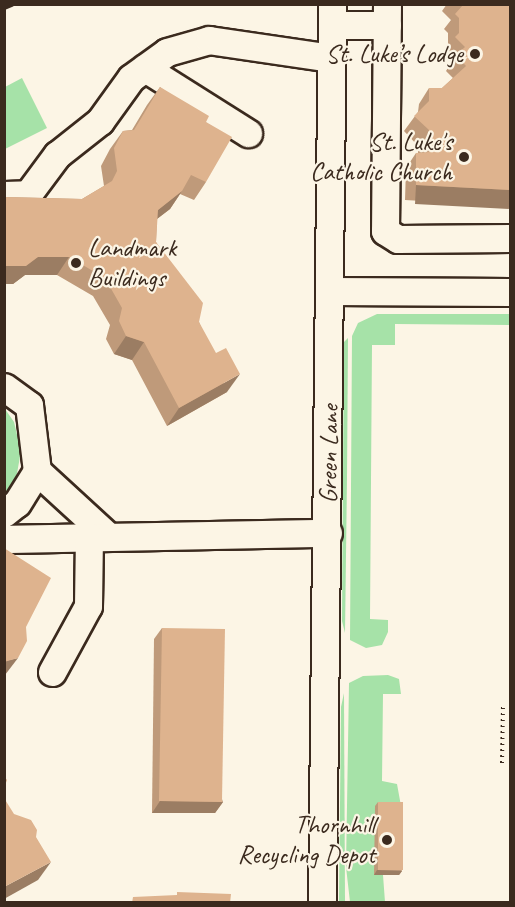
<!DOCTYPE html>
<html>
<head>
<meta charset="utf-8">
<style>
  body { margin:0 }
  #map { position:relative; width:515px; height:907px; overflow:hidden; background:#fcf5e5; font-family:Caveat,sans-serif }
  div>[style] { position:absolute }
  .green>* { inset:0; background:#a6e2a8 }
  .path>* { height:4px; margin-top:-2px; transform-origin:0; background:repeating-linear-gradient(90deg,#3b2a1e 0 1.5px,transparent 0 6px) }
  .roads { filter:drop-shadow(2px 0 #3b2a1e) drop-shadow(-2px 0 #3b2a1e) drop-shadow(0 2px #3b2a1e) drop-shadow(0 -2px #3b2a1e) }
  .minor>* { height:27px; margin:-13.5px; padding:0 13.5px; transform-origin:13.5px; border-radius:13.5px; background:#fcf5e5 }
  .rail>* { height:4.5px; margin:-2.25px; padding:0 2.25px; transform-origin:2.25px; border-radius:2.25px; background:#3b2a1e }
  .wall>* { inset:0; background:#bf9a7a }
  .shaded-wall>* { inset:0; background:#9b7d63; transform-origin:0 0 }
  .building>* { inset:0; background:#deb38e; transform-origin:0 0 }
  .dots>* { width:16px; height:16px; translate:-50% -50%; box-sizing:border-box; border:3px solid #fcf5e5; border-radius:50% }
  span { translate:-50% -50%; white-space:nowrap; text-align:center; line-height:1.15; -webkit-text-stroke:4.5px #fcf5e5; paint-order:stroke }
  .poi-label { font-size:26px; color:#3b2a1e }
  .right { translate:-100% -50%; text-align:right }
  .left { translate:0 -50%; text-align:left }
  .street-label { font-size:26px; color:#3b2a1e }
  .frame { position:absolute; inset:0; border:6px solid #3b2a1e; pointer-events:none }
</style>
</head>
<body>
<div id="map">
  <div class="green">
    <i style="clip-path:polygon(22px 78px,47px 128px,5px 149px,5px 87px)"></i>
    <i style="clip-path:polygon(377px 314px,510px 314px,510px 325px,395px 324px,395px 345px,372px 345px,370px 619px,388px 620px,388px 632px,382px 645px,366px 648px,350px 640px,352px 336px,358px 323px)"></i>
    <i style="clip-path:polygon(348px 338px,347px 478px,345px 633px,342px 621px,344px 342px)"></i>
    <i style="clip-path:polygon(5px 409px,14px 422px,21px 451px,16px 479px,5px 499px)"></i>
    <i style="clip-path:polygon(388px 675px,399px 679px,401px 694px,383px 694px,382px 781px,397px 784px,401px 806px,374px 874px,383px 875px,385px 902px,350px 902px,346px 867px,349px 683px,363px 676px)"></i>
    <i style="clip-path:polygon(344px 693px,345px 902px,339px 902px,341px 707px)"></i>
  </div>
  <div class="path">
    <i style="left:502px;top:763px;width:59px;rotate:-89deg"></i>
  </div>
  <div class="roads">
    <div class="minor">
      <i style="left:387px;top:4px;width:227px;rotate:90.5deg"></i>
      <i style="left:385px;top:231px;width:15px;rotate:32deg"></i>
      <i style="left:398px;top:239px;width:112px;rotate:-0.5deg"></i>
      <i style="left:332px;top:25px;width:55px"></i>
      <i style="left:145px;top:68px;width:122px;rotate:32.3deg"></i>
      <i style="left:4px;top:195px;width:24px;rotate:-2deg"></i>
      <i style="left:28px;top:194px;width:49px;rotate:-53.4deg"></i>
      <i style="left:57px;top:155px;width:55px;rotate:-38.3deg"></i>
      <i style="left:100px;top:121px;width:53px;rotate:-54.2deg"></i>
      <i style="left:131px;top:78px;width:44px;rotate:-35.8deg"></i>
      <i style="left:167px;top:52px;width:44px;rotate:-15.9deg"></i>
      <i style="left:209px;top:40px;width:123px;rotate:8.4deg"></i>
      <i style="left:331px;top:291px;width:179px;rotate:0.3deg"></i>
      <i style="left:4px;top:387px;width:31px;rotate:36deg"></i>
      <i style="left:29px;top:405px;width:66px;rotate:83.1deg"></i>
      <i style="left:37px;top:471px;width:96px;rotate:42.5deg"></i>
      <i style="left:4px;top:513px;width:16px;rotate:-38deg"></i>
      <i style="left:17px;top:503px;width:38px;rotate:-58deg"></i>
      <i style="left:4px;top:539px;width:324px;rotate:-1.1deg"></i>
      <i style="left:52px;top:672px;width:75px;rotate:-61.4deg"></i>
      <i style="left:88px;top:606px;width:69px;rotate:-89.2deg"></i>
      <i style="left:322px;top:902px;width:898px;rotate:-89.36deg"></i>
    </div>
  </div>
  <div class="rail">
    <i style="left:4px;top:7px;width:8px;rotate:-23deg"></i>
  </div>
  <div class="wall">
    <i style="clip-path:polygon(447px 4px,510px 4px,510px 206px,405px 200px,406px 168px,416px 153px,418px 153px,418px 146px,404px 131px,418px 112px,419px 104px,429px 88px,442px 88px,453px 78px,446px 71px,452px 61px,444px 53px,448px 47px,448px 33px,444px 29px,451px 20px,442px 11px)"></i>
    <i style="clip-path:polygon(160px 87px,206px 122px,206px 182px,194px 200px,180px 194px,170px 209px,157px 219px,156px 242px,199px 322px,227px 392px,167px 426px,132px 360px,114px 354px,106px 339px,110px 325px,93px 296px,57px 275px,25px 275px,13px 284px,4px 284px,4px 195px,6px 197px,82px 199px,104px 186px,101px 166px,110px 149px,123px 131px,132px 130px,147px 105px)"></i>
    <i style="clip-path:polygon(162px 628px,223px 802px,215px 813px,152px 813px,154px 639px)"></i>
    <i style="clip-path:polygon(378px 802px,402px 871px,399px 875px,374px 875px,375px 806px)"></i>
  </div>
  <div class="shaded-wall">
    <i style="left:416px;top:185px;width:94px;height:19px;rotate:3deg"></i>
    <i style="clip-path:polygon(182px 191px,170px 209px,145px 228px,158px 210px)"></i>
    <i style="clip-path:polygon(38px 257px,69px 257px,57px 275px,25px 275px,13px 284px,4px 284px,4px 268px,6px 266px)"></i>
    <i style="clip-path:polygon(126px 336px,144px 342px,132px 360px,114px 354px)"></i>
    <i style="clip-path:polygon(240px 374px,227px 392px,167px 426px,179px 408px)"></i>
    <i style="clip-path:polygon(18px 658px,5px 675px,4px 676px,5px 661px)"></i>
    <i style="clip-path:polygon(160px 801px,223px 802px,215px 813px,152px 813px)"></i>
    <i style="clip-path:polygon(51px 862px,38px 880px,4px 899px,4px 887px)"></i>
    <i style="clip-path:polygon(377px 870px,402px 871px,399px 875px,374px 875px)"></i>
  </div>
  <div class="building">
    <i style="clip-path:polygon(462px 4px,510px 4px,510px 23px,509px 24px,510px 25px,510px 190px,416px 185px,416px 153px,429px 152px,429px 130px,414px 116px,429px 101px,429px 88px,442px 88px,466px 66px,456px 55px,465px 47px,455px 37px,459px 33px,459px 18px,455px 14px,463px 5px)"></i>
    <i style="clip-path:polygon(160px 87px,209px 116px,206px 122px,232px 137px,206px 182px,191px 175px,182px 191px,158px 210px,156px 242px,203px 303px,199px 322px,216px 353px,226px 348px,240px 374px,179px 408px,144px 342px,126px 336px,119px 321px,122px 308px,105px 278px,69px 257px,38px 257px,26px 266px,6px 266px,4px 264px,4px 195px,6px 197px,82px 199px,112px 181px,117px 171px,114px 148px,123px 131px,134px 130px)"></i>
    <i style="clip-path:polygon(4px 548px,51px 578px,26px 627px,27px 641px,18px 658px,4px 662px)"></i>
    <i style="left:162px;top:628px;width:63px;height:173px;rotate:1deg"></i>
    <i style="clip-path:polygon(4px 776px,7px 780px,4px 788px)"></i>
    <i style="clip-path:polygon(4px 798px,14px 814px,31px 820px,37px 830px,36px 837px,51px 862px,4px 887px)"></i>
    <i style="left:378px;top:802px;width:25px;height:68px"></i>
    <i style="clip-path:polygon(177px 892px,231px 894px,230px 903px,132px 903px,133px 897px,177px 895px)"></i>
  </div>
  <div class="dots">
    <i style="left:475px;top:54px;background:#3b2a1e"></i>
    <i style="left:464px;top:157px;background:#3b2a1e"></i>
    <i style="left:76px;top:263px;background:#3b2a1e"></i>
    <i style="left:387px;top:840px;background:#3b2a1e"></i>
  </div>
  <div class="poi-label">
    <span class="right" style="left:463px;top:54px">St. Luke’s Lodge</span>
    <span class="right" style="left:452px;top:157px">St. Luke's<br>Catholic Church</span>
    <span class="left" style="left:88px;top:263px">Landmark<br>Buildings</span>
    <span class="right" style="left:375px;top:840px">Thornhill<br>Recycling Depot</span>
  </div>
  <div class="street-label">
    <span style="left:329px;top:454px;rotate:-89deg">Green Lane</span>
  </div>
  <div class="frame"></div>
</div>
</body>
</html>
